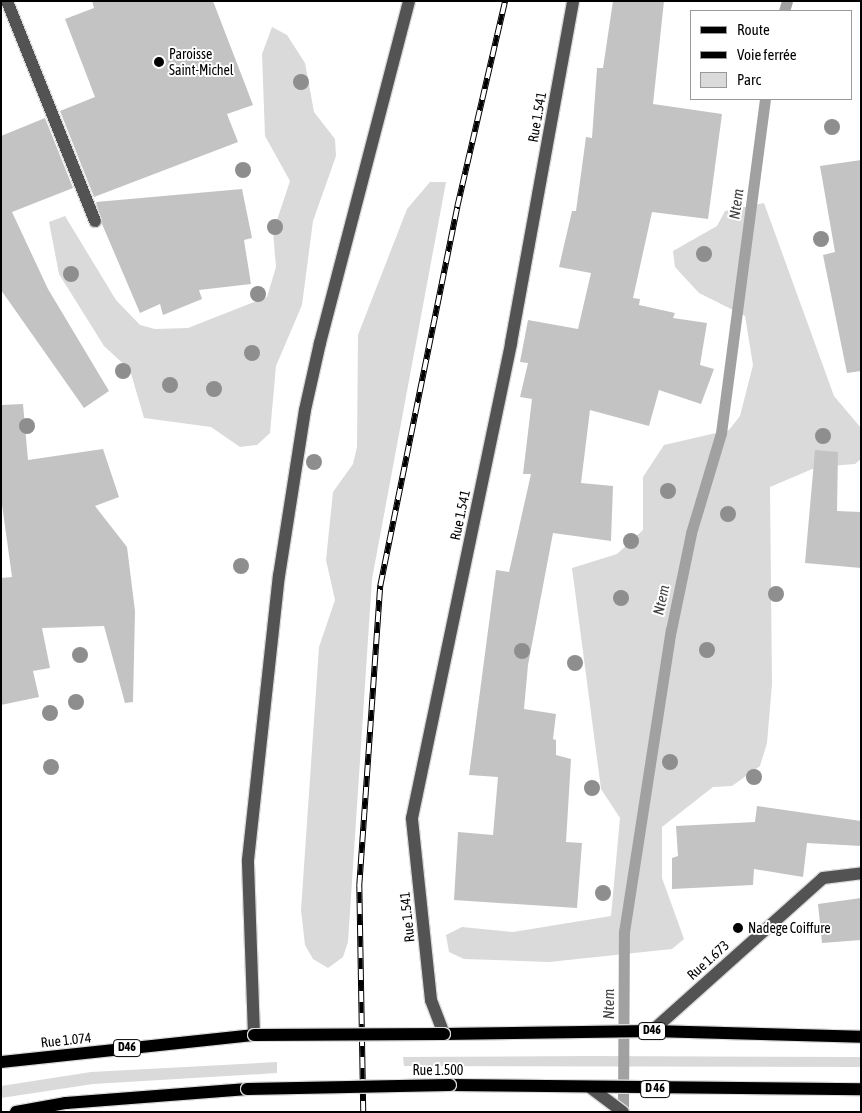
<!DOCTYPE html>
<html>
<head>
<meta charset="utf-8">
<style>
  body { margin:0 }
  #map { position:relative; width:862px; height:1113px; overflow:hidden; background:#fff; font-family:"Asap Condensed",sans-serif }
  div>[style] { position:absolute }
  .green>* { inset:0; background:#dadada }
  .stream>* { height:11px; margin:-5.5px; padding:0 5.5px; transform-origin:5.5px; border-radius:5.5px; background:#a1a1a1 }
  .building>* { inset:0; background:#c3c3c3 }
  .roads { filter:drop-shadow(1px 0 #dbdbdb) drop-shadow(-1px 0 #dbdbdb) drop-shadow(0 1px #dbdbdb) drop-shadow(0 -1px #dbdbdb) }
  .minor>* { height:12px; margin:-6px; padding:0 6px; transform-origin:6px; border-radius:6px; background:#535353 }
  .major>* { height:12px; margin:-6px; padding:0 6px; transform-origin:6px; border-radius:6px; background:#000 }
  .rail>* { height:5.5px; margin-top:-2.75px; transform-origin:0; background:repeating-linear-gradient(90deg,#fff 0 11px,#000 0 22px); box-sizing:border-box; border-block:1px solid #000 }
  .bridges { filter:drop-shadow(1px 0 #dbdbdb) drop-shadow(-1px 0 #dbdbdb) drop-shadow(0 1px #dbdbdb) drop-shadow(0 -1px #dbdbdb) }
  .major-bridge>* { height:12px; margin:-6px; padding:0 6px; transform-origin:6px; border-radius:6px; background:#000 }
  .trees>* { width:16px; height:16px; margin:-8px; border-radius:50%; background:#8e8e8e }
  .dots>* { width:14px; height:14px; translate:-50% -50%; box-sizing:border-box; border:2px solid #fff; border-radius:50% }
  span { translate:-50% -50%; white-space:nowrap; text-align:center; line-height:1.15; -webkit-text-stroke:4px #fff; paint-order:stroke }
  .shield-label span { padding:1px 4px; background:#fff; border:1px solid; border-radius:4px; -webkit-text-stroke-width:0 }
  .shield-label { font-size:12px; color:#000; font-weight:700 }
  .poi-label { font-size:14px; color:#000 }
  .left { translate:0 -50%; text-align:left }
  .street-label { font-size:14px; color:#000 }
  .water-label { font-size:15px; color:#424242; font-style:italic }
  .frame { position:absolute; inset:0; border:2px solid #000; pointer-events:none }
  .legend { position:absolute; left:690px; top:10px; width:162px; height:90px; box-sizing:border-box; background:#fff; border:1px solid #999; margin:0; padding:6px 9px; list-style:none; font-size:15px; color:#000 }
  .legend li { display:flex; align-items:center; gap:10px; height:25px }
  .legend b { width:25px; border:1px solid #999 }
</style>
</head>
<body>
<div id="map">
  <div class="green">
    <i style="clip-path:polygon(272px 27px,287px 35px,305px 63px,314px 112px,335px 139px,336px 156px,313px 221px,302px 305px,276px 366px,270px 433px,257px 445px,240px 447px,211px 427px,144px 418px,130px 370px,104px 346px,59px 274px,49px 222px,65px 216px,116px 300px,140px 325px,155px 329px,188px 328px,267px 297px,276px 267px,273px 232px,290px 181px,265px 136px,262px 54px)"></i>
    <i style="clip-path:polygon(430px 182px,446px 182px,372px 579px,348px 942px,343px 957px,328px 968px,313px 959px,305px 945px,301px 910px,319px 647px,335px 600px,326px 560px,333px 492px,353px 464px,357px 447px,358px 335px,407px 209px)"></i>
    <i style="clip-path:polygon(764px 203px,834px 396px,861px 428px,861px 459px,855px 464px,817px 467px,770px 487px,772px 684px,767px 743px,760px 766px,732px 786px,713px 787px,662px 827px,662px 878px,684px 939px,672px 949px,549px 962px,464px 959px,449px 952px,446px 935px,462px 927px,513px 932px,611px 916px,620px 818px,601px 789px,572px 568px,617px 554px,643px 530px,643px 477px,664px 445px,729px 430px,740px 416px,753px 365px,745px 316px,699px 293px,675px 267px,673px 251px,717px 226px,725px 211px)"></i>
    <i style="clip-path:polygon(589px 1056px,861px 1057px,861px 1067px,404px 1066px,403px 1057px)"></i>
    <i style="clip-path:polygon(277px 1062px,277px 1073px,93px 1084px,1px 1098px,1px 1086px,91px 1072px)"></i>
  </div>
  <div class="stream">
    <i style="left:784px;top:11px;width:10px;rotate:-73deg"></i>
    <i style="left:623px;top:1112px;width:180px;rotate:-89.7deg"></i>
    <i style="left:624px;top:932px;width:306px;rotate:-81.2deg"></i>
    <i style="left:671px;top:630px;width:99px;rotate:-78.3deg"></i>
    <i style="left:691px;top:533px;width:104px;rotate:-73.3deg"></i>
    <i style="left:721px;top:433px;width:337px;rotate:-82.5deg"></i>
  </div>
  <div class="building">
    <i style="clip-path:polygon(92px 1px,213px 1px,253px 105px,227px 114px,238px 142px,94px 197px,60px 111px,95px 97px,65px 19px,94px 8px)"></i>
    <i style="clip-path:polygon(613px 1px,664px 1px,653px 104px,722px 114px,708px 219px,652px 212px,633px 298px,640px 299px,639px 305px,675px 313px,673px 318px,707px 323px,700px 365px,714px 369px,701px 404px,659px 390px,649px 426px,590px 410px,581px 483px,613px 486px,611px 541px,553px 533px,528px 665px,524px 709px,556px 714px,553px 739px,556px 740px,556px 755px,571px 759px,566px 842px,582px 843px,577px 908px,454px 900px,458px 832px,493px 835px,498px 777px,469px 775px,496px 570px,509px 572px,531px 474px,523px 474px,532px 399px,520px 397px,528px 363px,520px 362px,528px 320px,578px 329px,591px 273px,559px 267px,572px 211px,576px 211px,586px 137px,592px 138px,597px 68px,603px 68px)"></i>
    <i style="clip-path:polygon(45px 118px,73px 188px,12px 212px,48px 289px,109px 391px,84px 408px,1px 290px,1px 136px)"></i>
    <i style="clip-path:polygon(861px 160px,861px 371px,847px 373px,823px 255px,835px 252px,820px 166px)"></i>
    <i style="clip-path:polygon(242px 189px,252px 238px,244px 240px,251px 284px,199px 290px,202px 299px,163px 315px,160px 304px,140px 313px,102px 224px,96px 202px)"></i>
    <i style="clip-path:polygon(23px 404px,28px 460px,103px 449px,119px 497px,95px 506px,127px 547px,135px 611px,133px 702px,125px 703px,104px 626px,42px 628px,50px 668px,33px 671px,39px 697px,1px 705px,1px 578px,12px 577px,1px 497px,1px 405px)"></i>
    <i style="clip-path:polygon(815px 450px,838px 452px,837px 511px,861px 512px,861px 568px,805px 563px)"></i>
    <i style="clip-path:polygon(757px 806px,861px 821px,861px 846px,807px 843px,803px 877px,754px 869px,753px 885px,672px 889px,672px 858px,678px 856px,676px 826px,755px 822px)"></i>
    <i style="clip-path:polygon(861px 898px,861px 940px,822px 943px,818px 904px)"></i>
  </div>
  <div class="roads">
    <div class="minor">
      <i style="left:7px;top:1px;width:237px;rotate:68.2deg"></i>
      <i style="left:652px;top:1031px;width:229px;rotate:-41.8deg"></i>
      <i style="left:823px;top:878px;width:38px;rotate:-7deg"></i>
      <i style="left:444px;top:1034px;width:36px;rotate:-111deg"></i>
      <i style="left:431px;top:1000px;width:183px;rotate:-96deg"></i>
      <i style="left:412px;top:818px;width:485px;rotate:-78.2deg"></i>
      <i style="left:511px;top:343px;width:348px;rotate:-79.7deg"></i>
      <i style="left:254px;top:1035px;width:175px;rotate:-92deg"></i>
      <i style="left:248px;top:860px;width:286px;rotate:-83.8deg"></i>
      <i style="left:279px;top:576px;width:168px;rotate:-81.1deg"></i>
      <i style="left:305px;top:410px;width:69px;rotate:-77.4deg"></i>
      <i style="left:320px;top:343px;width:353px;rotate:-75.4deg"></i>
      <i style="left:591px;top:1088px;width:40px;rotate:37deg"></i>
    </div>
    <div class="major">
      <i style="left:444px;top:1034px;width:208px;rotate:-0.8deg"></i>
      <i style="left:652px;top:1031px;width:209px;rotate:1.6deg"></i>
      <i style="left:1px;top:1062px;width:254px;rotate:-6.1deg"></i>
      <i style="left:450px;top:1085px;width:411px;rotate:0.6deg"></i>
      <i style="left:16px;top:1112px;width:51px;rotate:-10.2deg"></i>
      <i style="left:66px;top:1103px;width:182px;rotate:-4.4deg"></i>
    </div>
  </div>
  <div class="rail">
    <i style="left:363px;top:1112px;width:226px;rotate:-91deg"></i>
    <i style="left:359px;top:886px;width:301px;rotate:-86deg"></i>
    <i style="left:380px;top:586px;width:387px;rotate:-78.5deg"></i>
    <i style="left:457px;top:207px;width:212px;rotate:-76.9deg"></i>
  </div>
  <div class="bridges">
    <div class="major-bridge">
      <i style="left:254px;top:1035px;width:190px;rotate:-0.3deg"></i>
      <i style="left:247px;top:1089px;width:203px;rotate:-1.1deg"></i>
    </div>
  </div>
  <div class="trees">
    <i style="left:301px;top:82px"></i>
    <i style="left:832px;top:127px"></i>
    <i style="left:243px;top:170px"></i>
    <i style="left:275px;top:227px"></i>
    <i style="left:821px;top:239px"></i>
    <i style="left:704px;top:254px"></i>
    <i style="left:71px;top:274px"></i>
    <i style="left:258px;top:294px"></i>
    <i style="left:252px;top:353px"></i>
    <i style="left:123px;top:371px"></i>
    <i style="left:170px;top:385px"></i>
    <i style="left:214px;top:389px"></i>
    <i style="left:27px;top:426px"></i>
    <i style="left:823px;top:436px"></i>
    <i style="left:314px;top:462px"></i>
    <i style="left:668px;top:491px"></i>
    <i style="left:728px;top:514px"></i>
    <i style="left:631px;top:541px"></i>
    <i style="left:241px;top:566px"></i>
    <i style="left:776px;top:594px"></i>
    <i style="left:621px;top:598px"></i>
    <i style="left:707px;top:650px"></i>
    <i style="left:522px;top:651px"></i>
    <i style="left:80px;top:655px"></i>
    <i style="left:575px;top:663px"></i>
    <i style="left:76px;top:702px"></i>
    <i style="left:50px;top:713px"></i>
    <i style="left:670px;top:762px"></i>
    <i style="left:51px;top:767px"></i>
    <i style="left:754px;top:777px"></i>
    <i style="left:592px;top:788px"></i>
    <i style="left:603px;top:893px"></i>
  </div>
  <div class="dots">
    <i style="left:159px;top:62px;background:#000"></i>
    <i style="left:738px;top:928px;background:#000"></i>
  </div>
  <div class="shield-label">
    <span style="left:652px;top:1031px">D46</span>
    <span style="left:127px;top:1048px">D46</span>
    <span style="left:655px;top:1089px">D 46</span>
  </div>
  <div class="poi-label">
    <span class="left" style="left:169px;top:62px">Paroisse<br>Saint-Michel</span>
    <span class="left" style="left:748px;top:928px">Nadege Coiffure</span>
  </div>
  <div class="street-label">
    <span style="left:537px;top:117px;rotate:-80deg">Rue 1.541</span>
    <span style="left:460px;top:515px;rotate:-78deg">Rue 1.541</span>
    <span style="left:407px;top:917px;rotate:-96deg">Rue 1.541</span>
    <span style="left:708px;top:960px;rotate:-42deg">Rue 1.673</span>
    <span style="left:66px;top:1040px;rotate:-6deg">Rue 1.074</span>
    <span style="left:438px;top:1070px">Rue 1.500</span>
  </div>
  <div class="water-label">
    <span style="left:736px;top:204px;rotate:-82deg">Ntem</span>
    <span style="left:661px;top:600px;rotate:-78deg">Ntem</span>
    <span style="left:609px;top:1004px;rotate:-90deg">Ntem</span>
  </div>
  <div class="frame"></div>
  <ul class="legend">
  <li><b style="height:6px;background:#000"></b>Route</li>
  <li><b style="height:6px;background:#000"></b>Voie ferrée</li>
  <li><b style="height:14px;background:#dadada"></b>Parc</li>
  </ul>
</div>
</body>
</html>
